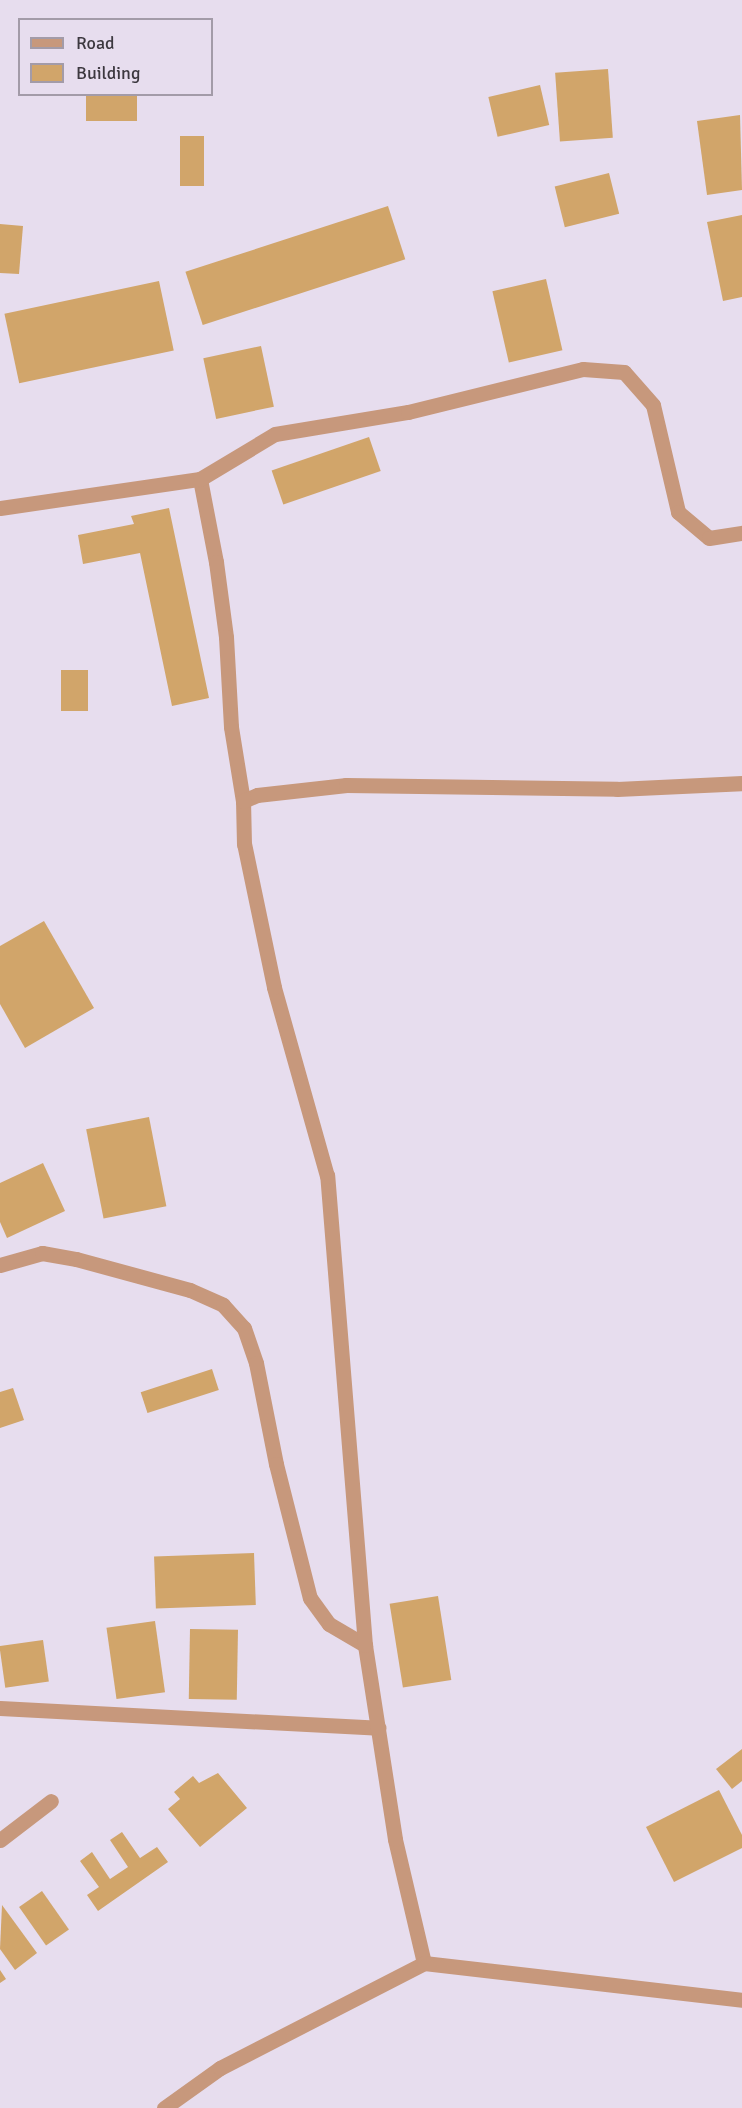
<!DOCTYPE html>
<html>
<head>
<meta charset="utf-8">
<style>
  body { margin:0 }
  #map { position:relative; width:742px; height:2108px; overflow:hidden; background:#e7ddee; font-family:Signika,sans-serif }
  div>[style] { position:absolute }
  .building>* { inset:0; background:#d1a56a; transform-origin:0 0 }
  .minor>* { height:15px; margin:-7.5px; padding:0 7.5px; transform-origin:7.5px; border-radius:7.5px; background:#c7987c }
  span { translate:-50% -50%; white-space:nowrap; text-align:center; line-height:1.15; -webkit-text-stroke:4.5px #e7ddee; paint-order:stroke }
  .legend { position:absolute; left:18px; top:18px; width:195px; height:78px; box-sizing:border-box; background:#e7ddee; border:2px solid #a39ba8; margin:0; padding:8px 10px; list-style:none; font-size:18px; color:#3c383f }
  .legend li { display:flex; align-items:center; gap:12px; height:30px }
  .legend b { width:30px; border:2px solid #a39ba8 }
</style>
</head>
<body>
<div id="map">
  <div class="building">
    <i style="left:608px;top:69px;width:69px;height:53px;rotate:86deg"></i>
    <i style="left:540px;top:85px;width:41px;height:53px;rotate:77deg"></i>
    <i style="left:86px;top:94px;width:51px;height:27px"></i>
    <i style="clip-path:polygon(740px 115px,742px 190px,707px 195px,697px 121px)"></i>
    <i style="left:180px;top:136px;width:24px;height:50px"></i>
    <i style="left:609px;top:173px;width:42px;height:56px;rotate:76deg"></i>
    <i style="left:388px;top:206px;width:56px;height:213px;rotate:72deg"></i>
    <i style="clip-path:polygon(742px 215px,742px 297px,723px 301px,707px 222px)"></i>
    <i style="clip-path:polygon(0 224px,23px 226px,19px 274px,0 273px)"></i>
    <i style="left:546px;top:279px;width:73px;height:55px;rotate:77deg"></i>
    <i style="left:159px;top:281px;width:71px;height:158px;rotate:78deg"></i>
    <i style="left:261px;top:346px;width:62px;height:59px;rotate:78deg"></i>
    <i style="left:369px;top:437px;width:36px;height:103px;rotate:71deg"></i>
    <i style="clip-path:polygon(169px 508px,209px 698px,172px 706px,140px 553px,83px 564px,78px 535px,134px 524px,131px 516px)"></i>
    <i style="left:61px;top:670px;width:27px;height:41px"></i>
    <i style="clip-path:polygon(44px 921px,94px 1008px,25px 1048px,0 1004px,0 946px)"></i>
    <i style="left:149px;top:1117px;width:91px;height:64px;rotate:79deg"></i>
    <i style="clip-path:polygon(43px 1163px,65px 1211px,7px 1238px,0 1222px,0 1183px)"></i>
    <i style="left:212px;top:1369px;width:22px;height:75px;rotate:72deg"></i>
    <i style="clip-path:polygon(13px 1388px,24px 1420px,0 1428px,0 1392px)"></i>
    <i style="left:254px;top:1553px;width:52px;height:100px;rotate:88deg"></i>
    <i style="left:438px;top:1596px;width:85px;height:49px;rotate:81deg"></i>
    <i style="left:155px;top:1621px;width:72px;height:49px;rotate:82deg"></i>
    <i style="left:190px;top:1629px;width:48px;height:70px;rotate:1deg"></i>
    <i style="left:43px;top:1640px;width:42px;height:44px;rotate:82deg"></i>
    <i style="clip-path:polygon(742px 1749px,742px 1781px,732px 1789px,716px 1769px)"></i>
    <i style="clip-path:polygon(218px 1773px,247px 1808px,200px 1847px,168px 1809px,180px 1799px,174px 1792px,193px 1776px,199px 1783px)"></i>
    <i style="clip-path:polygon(719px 1790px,742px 1835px,742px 1848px,674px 1882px,646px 1827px)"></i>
    <i style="clip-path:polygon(122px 1832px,140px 1858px,157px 1847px,168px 1862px,98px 1911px,87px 1895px,99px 1887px,80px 1861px,92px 1852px,110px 1879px,128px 1867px,110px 1840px)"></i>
    <i style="left:42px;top:1891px;width:47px;height:28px;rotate:55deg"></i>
    <i style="clip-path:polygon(2px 1905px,37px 1953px,15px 1970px,0 1949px)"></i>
    <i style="clip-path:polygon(0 1970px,6px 1979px,0 1983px)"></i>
  </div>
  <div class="minor">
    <i style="left:200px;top:479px;width:85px;rotate:79.1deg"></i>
    <i style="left:216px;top:562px;width:76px;rotate:82.4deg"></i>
    <i style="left:226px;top:637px;width:90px;rotate:86.8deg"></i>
    <i style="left:231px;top:727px;width:75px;rotate:80.8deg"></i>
    <i style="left:0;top:508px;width:202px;rotate:-8.3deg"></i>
    <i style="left:200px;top:479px;width:87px;rotate:-31deg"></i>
    <i style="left:275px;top:434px;width:135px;rotate:-9.4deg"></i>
    <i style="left:408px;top:412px;width:180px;rotate:-13.8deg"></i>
    <i style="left:583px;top:369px;width:41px;rotate:4.2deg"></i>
    <i style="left:624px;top:372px;width:44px;rotate:48.7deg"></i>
    <i style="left:653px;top:405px;width:110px;rotate:76.8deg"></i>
    <i style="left:678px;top:512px;width:40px;rotate:40deg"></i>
    <i style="left:709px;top:538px;width:33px;rotate:-9deg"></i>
    <i style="left:0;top:1265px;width:44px;rotate:-15.9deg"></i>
    <i style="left:42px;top:1253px;width:35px;rotate:10deg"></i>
    <i style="left:76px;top:1259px;width:118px;rotate:15.2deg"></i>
    <i style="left:190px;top:1290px;width:36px;rotate:24deg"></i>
    <i style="left:223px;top:1305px;width:31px;rotate:48deg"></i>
    <i style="left:244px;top:1328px;width:37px;rotate:71deg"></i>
    <i style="left:256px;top:1363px;width:103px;rotate:78.8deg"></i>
    <i style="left:276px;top:1464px;width:138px;rotate:75.8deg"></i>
    <i style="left:310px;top:1598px;width:32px;rotate:54deg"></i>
    <i style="left:329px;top:1624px;width:42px;rotate:30.3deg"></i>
    <i style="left:0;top:1708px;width:379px;rotate:3deg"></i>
    <i style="left:0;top:1840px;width:64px;rotate:-37.4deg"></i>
    <i style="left:424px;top:1963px;width:127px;rotate:-103.2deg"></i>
    <i style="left:395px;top:1839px;width:196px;rotate:-98.8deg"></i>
    <i style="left:365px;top:1645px;width:471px;rotate:-94.6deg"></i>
    <i style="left:327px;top:1176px;width:196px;rotate:-105.7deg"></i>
    <i style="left:274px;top:987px;width:146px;rotate:-101.8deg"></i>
    <i style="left:244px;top:844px;width:43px;rotate:-91.3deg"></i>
    <i style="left:243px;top:801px;width:15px;rotate:-23deg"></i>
    <i style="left:257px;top:795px;width:90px;rotate:-6.4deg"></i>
    <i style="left:346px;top:785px;width:271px;rotate:0.8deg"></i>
    <i style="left:617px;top:789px;width:125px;rotate:-2.7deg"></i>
    <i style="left:164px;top:2108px;width:69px;rotate:-35.5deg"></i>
    <i style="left:220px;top:2068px;width:229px;rotate:-27.2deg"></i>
    <i style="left:424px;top:1963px;width:320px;rotate:6.6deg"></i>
  </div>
  <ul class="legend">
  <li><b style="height:8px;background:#c7987c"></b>Road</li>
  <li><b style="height:16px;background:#d1a56a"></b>Building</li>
  </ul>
</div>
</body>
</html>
